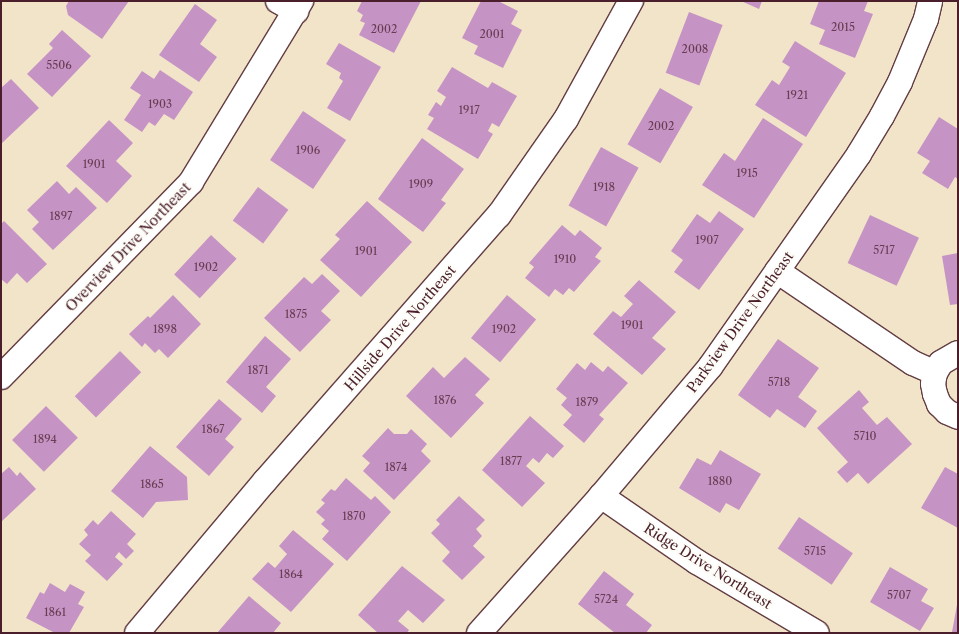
<!DOCTYPE html>
<html>
<head>
<meta charset="utf-8">
<style>
  body { margin:0 }
  #map { position:relative; width:959px; height:634px; overflow:hidden; background:#f2e4c9; font-family:"Libre Caslon Text",serif }
  div>[style] { position:absolute }
  .building>* { inset:0; background:#c693c5; transform-origin:0 0 }
  .roads { filter:drop-shadow(1px 0 #633d43) drop-shadow(-1px 0 #633d43) drop-shadow(0 1px #633d43) drop-shadow(0 -1px #633d43) }
  .street>* { height:24px; margin:-12px; padding:0 12px; transform-origin:12px; border-radius:12px; background:#fff }
  span { translate:-50% -50%; white-space:nowrap; text-align:center; line-height:1.15; -webkit-text-stroke:4.5px #fdfcf7; paint-order:stroke }
  .number-label { font-size:11px; color:#693c52 }
  .number-label span { -webkit-text-stroke-width:0 }
  .street-label { font-size:14px; color:#4a1f2b }
  .frame { position:absolute; inset:0; border:2px solid #4a1f2b; pointer-events:none }
</style>
</head>
<body>
<div id="map">
  <div class="building">
    <i style="clip-path:polygon(69px 1px,129px 1px,102px 39px,68px 15px,66px 6px)"></i>
    <i style="clip-path:polygon(362px 1px,421px 1px,394px 53px,359px 35px,365px 23px,360px 21px,363px 15px,357px 11px)"></i>
    <i style="clip-path:polygon(481px 1px,498px 1px,518px 11px,511px 24px,522px 30px,503px 68px,474px 54px,478px 46px,462px 38px)"></i>
    <i style="clip-path:polygon(741px 1px,762px 1px,759px 9px)"></i>
    <i style="clip-path:polygon(819px 1px,868px 1px,864px 11px,873px 14px,855px 58px,819px 44px,825px 30px,810px 24px)"></i>
    <i style="clip-path:polygon(195px 4px,217px 20px,200px 44px,217px 57px,199px 82px,159px 55px)"></i>
    <i style="left:689px;top:12px;width:36px;height:65px;rotate:21deg"></i>
    <i style="clip-path:polygon(62px 30px,91px 56px,52px 97px,27px 74px,53px 48px,49px 44px)"></i>
    <i style="clip-path:polygon(795px 41px,846px 73px,806px 137px,755px 105px,772px 80px,779px 85px,790px 67px,782px 62px)"></i>
    <i style="clip-path:polygon(339px 43px,381px 67px,350px 121px,327px 108px,343px 81px,339px 78px,341px 73px,326px 64px)"></i>
    <i style="clip-path:polygon(452px 67px,488px 88px,492px 82px,517px 96px,499px 127px,492px 123px,488px 131px,493px 134px,478px 159px,427px 129px,434px 118px,428px 115px,436px 102px,441px 106px,446px 97px,437px 91px)"></i>
    <i style="clip-path:polygon(160px 70px,193px 92px,174px 120px,164px 114px,155px 126px,149px 122px,142px 132px,124px 120px,141px 95px,130px 88px,142px 71px,154px 79px)"></i>
    <i style="clip-path:polygon(11px 79px,39px 108px,1px 144px,1px 88px)"></i>
    <i style="left:660px;top:88px;width:38px;height:65px;rotate:30deg"></i>
    <i style="left:303px;top:111px;width:52px;height:59px;rotate:34deg"></i>
    <i style="clip-path:polygon(939px 117px,958px 129px,958px 179px,955px 177px,948px 189px,922px 173px,930px 161px,917px 153px)"></i>
    <i style="clip-path:polygon(763px 118px,803px 144px,754px 218px,702px 185px,724px 153px,735px 161px)"></i>
    <i style="clip-path:polygon(109px 120px,133px 143px,116px 161px,132px 176px,107px 203px,66px 166px)"></i>
    <i style="clip-path:polygon(422px 138px,464px 169px,441px 200px,446px 203px,423px 232px,378px 199px)"></i>
    <i style="left:601px;top:147px;width:43px;height:67px;rotate:29deg"></i>
    <i style="clip-path:polygon(57px 181px,69px 194px,76px 187px,97px 208px,53px 250px,32px 229px,39px 222px,27px 210px)"></i>
    <i style="left:258px;top:187px;width:38px;height:42px;rotate:37deg"></i>
    <i style="clip-path:polygon(367px 201px,412px 242px,361px 297px,320px 260px,340px 239px,335px 235px)"></i>
    <i style="clip-path:polygon(719px 211px,744px 229px,699px 290px,674px 272px,683px 260px,671px 251px,697px 214px,710px 223px)"></i>
    <i style="left:870px;top:215px;width:54px;height:53px;rotate:25deg"></i>
    <i style="clip-path:polygon(4px 221px,47px 264px,27px 283px,17px 273px,7px 284px,1px 279px,1px 224px)"></i>
    <i style="clip-path:polygon(562px 225px,575px 236px,580px 230px,602px 248px,595px 257px,601px 261px,574px 292px,569px 288px,563px 295px,555px 289px,549px 297px,525px 278px,534px 267px,529px 263px)"></i>
    <i style="left:211px;top:235px;width:35px;height:54px;rotate:43deg"></i>
    <i style="clip-path:polygon(958px 253px,958px 304px,950px 305px,942px 256px)"></i>
    <i style="clip-path:polygon(322px 274px,340px 291px,321px 311px,331px 320px,300px 352px,264px 318px,304px 277px,312px 284px)"></i>
    <i style="clip-path:polygon(639px 280px,676px 312px,652px 338px,666px 349px,642px 375px,593px 334px,613px 311px,621px 317px,633px 304px,624px 296px)"></i>
    <i style="clip-path:polygon(173px 295px,201px 324px,168px 358px,159px 349px,155px 353px,145px 343px,142px 347px,129px 334px,148px 316px,150px 318px)"></i>
    <i style="left:507px;top:295px;width:38px;height:56px;rotate:40deg"></i>
    <i style="clip-path:polygon(265px 336px,291px 359px,266px 387px,276px 396px,262px 413px,226px 382px)"></i>
    <i style="clip-path:polygon(778px 339px,819px 368px,798px 397px,817px 411px,805px 428px,777px 409px,770px 418px,738px 395px)"></i>
    <i style="left:120px;top:351px;width:30px;height:64px;rotate:45deg"></i>
    <i style="clip-path:polygon(465px 357px,490px 379px,475px 395px,484px 403px,451px 438px,406px 396px,433px 367px,444px 378px)"></i>
    <i style="clip-path:polygon(591px 362px,603px 372px,608px 366px,628px 383px,599px 415px,604px 419px,584px 443px,563px 425px,572px 415px,561px 405px,567px 398px,556px 389px,577px 363px,585px 370px)"></i>
    <i style="clip-path:polygon(859px 390px,869px 402px,862px 408px,877px 425px,887px 417px,912px 444px,868px 484px,858px 473px,847px 483px,837px 472px,848px 462px,817px 428px)"></i>
    <i style="clip-path:polygon(219px 399px,242px 419px,225px 439px,234px 447px,209px 476px,176px 447px)"></i>
    <i style="left:46px;top:406px;width:45px;height:48px;rotate:45deg"></i>
    <i style="clip-path:polygon(530px 416px,564px 446px,553px 458px,547px 453px,539px 463px,533px 458px,526px 466px,545px 483px,522px 507px,482px 470px)"></i>
    <i style="clip-path:polygon(388px 428px,394px 434px,407px 434px,411px 429px,427px 444px,421px 451px,431px 461px,394px 500px,363px 471px,370px 463px,362px 456px)"></i>
    <i style="clip-path:polygon(150px 446px,187px 477px,188px 500px,156px 502px,143px 518px,111px 491px)"></i>
    <i style="clip-path:polygon(720px 450px,761px 474px,739px 510px,726px 503px,720px 513px,679px 488px,697px 458px,711px 465px)"></i>
    <i style="clip-path:polygon(9px 467px,17px 476px,20px 472px,36px 489px,1px 522px,1px 474px)"></i>
    <i style="clip-path:polygon(945px 467px,958px 474px,958px 528px,921px 508px)"></i>
    <i style="clip-path:polygon(346px 478px,371px 500px,375px 496px,391px 512px,347px 561px,322px 539px,329px 531px,321px 524px,325px 520px,316px 512px,325px 503px,321px 500px,331px 489px,335px 491px)"></i>
    <i style="clip-path:polygon(459px 496px,485px 520px,476px 529px,482px 536px,473px 546px,485px 557px,462px 580px,442px 561px,450px 552px,431px 533px,440px 524px,436px 520px)"></i>
    <i style="clip-path:polygon(111px 511px,136px 534px,127px 544px,134px 551px,126px 559px,119px 552px,115px 557px,123px 564px,107px 581px,85px 561px,91px 555px,79px 544px,88px 535px,84px 530px,93px 520px,98px 525px)"></i>
    <i style="left:799px;top:517px;width:65px;height:38px;rotate:34deg"></i>
    <i style="clip-path:polygon(293px 530px,334px 564px,291px 612px,252px 579px,268px 562px,275px 568px,287px 554px,279px 546px)"></i>
    <i style="clip-path:polygon(402px 566px,445px 600px,423px 623px,408px 610px,398px 621px,409px 630px,407px 633px,378px 633px,358px 615px)"></i>
    <i style="clip-path:polygon(890px 567px,928px 589px,921px 601px,934px 608px,920px 631px,870px 602px)"></i>
    <i style="clip-path:polygon(604px 571px,634px 594px,626px 605px,652px 625px,646px 633px,615px 633px,578px 604px)"></i>
    <i style="clip-path:polygon(50px 583px,65px 592px,70px 584px,85px 592px,78px 604px,84px 607px,69px 633px,55px 633px,26px 618px,40px 592px,44px 594px)"></i>
    <i style="clip-path:polygon(249px 596px,281px 623px,273px 633px,217px 633px)"></i>
    <i style="clip-path:polygon(957px 605px,958px 633px,954px 633px,952px 632px)"></i>
  </div>
  <div class="roads">
    <div class="street">
      <i style="left:278px;top:1px;width:21px;rotate:29deg"></i>
      <i style="left:777px;top:271px;width:164px;rotate:34.1deg"></i>
      <i style="left:913px;top:363px;width:24px;rotate:24deg"></i>
      <i style="left:958px;top:353px;width:20px;rotate:150deg"></i>
      <i style="left:941px;top:363px;width:12px;rotate:121deg"></i>
      <i style="left:935px;top:373px;width:11px;rotate:100deg"></i>
      <i style="left:933px;top:384px;width:10px;rotate:79deg"></i>
      <i style="left:935px;top:394px;width:11px;rotate:68deg"></i>
      <i style="left:939px;top:404px;width:11px;rotate:45deg"></i>
      <i style="left:947px;top:412px;width:12px;rotate:24deg"></i>
      <i style="left:1px;top:377px;width:272px;rotate:-45.7deg"></i>
      <i style="left:191px;top:182px;width:212px;rotate:-58.7deg"></i>
      <i style="left:601px;top:496px;width:116px;rotate:34.5deg"></i>
      <i style="left:697px;top:562px;width:139px;rotate:30.6deg"></i>
      <i style="left:137px;top:633px;width:199px;rotate:-49.9deg"></i>
      <i style="left:265px;top:481px;width:354px;rotate:-48.7deg"></i>
      <i style="left:499px;top:215px;width:117px;rotate:-55.1deg"></i>
      <i style="left:566px;top:119px;width:135px;rotate:-61.2deg"></i>
      <i style="left:479px;top:633px;width:183px;rotate:-48.3deg"></i>
      <i style="left:601px;top:496px;width:169px;rotate:-49.8deg"></i>
      <i style="left:710px;top:367px;width:260px;rotate:-55deg"></i>
      <i style="left:859px;top:154px;width:44px;rotate:-58.8deg"></i>
      <i style="left:882px;top:116px;width:38px;rotate:-62deg"></i>
      <i style="left:900px;top:82px;width:68px;rotate:-67.6deg"></i>
      <i style="left:926px;top:19px;width:18px;rotate:-77deg"></i>
    </div>
  </div>
  <div class="number-label">
    <span style="left:843px;top:27px">2015</span>
    <span style="left:384px;top:29px">2002</span>
    <span style="left:492px;top:34px">2001</span>
    <span style="left:695px;top:49px">2008</span>
    <span style="left:59px;top:65px">5506</span>
    <span style="left:797px;top:95px">1921</span>
    <span style="left:160px;top:104px">1903</span>
    <span style="left:469px;top:110px">1917</span>
    <span style="left:661px;top:126px">2002</span>
    <span style="left:308px;top:150px">1906</span>
    <span style="left:94px;top:164px">1901</span>
    <span style="left:747px;top:173px">1915</span>
    <span style="left:421px;top:184px">1909</span>
    <span style="left:604px;top:187px">1918</span>
    <span style="left:61px;top:216px">1897</span>
    <span style="left:707px;top:240px">1907</span>
    <span style="left:884px;top:250px">5717</span>
    <span style="left:366px;top:251px">1901</span>
    <span style="left:565px;top:259px">1910</span>
    <span style="left:206px;top:267px">1902</span>
    <span style="left:296px;top:314px">1875</span>
    <span style="left:632px;top:325px">1901</span>
    <span style="left:165px;top:329px">1898</span>
    <span style="left:504px;top:329px">1902</span>
    <span style="left:258px;top:370px">1871</span>
    <span style="left:779px;top:382px">5718</span>
    <span style="left:445px;top:400px">1876</span>
    <span style="left:587px;top:402px">1879</span>
    <span style="left:213px;top:429px">1867</span>
    <span style="left:865px;top:436px">5710</span>
    <span style="left:45px;top:439px">1894</span>
    <span style="left:511px;top:461px">1877</span>
    <span style="left:396px;top:467px">1874</span>
    <span style="left:720px;top:481px">1880</span>
    <span style="left:152px;top:484px">1865</span>
    <span style="left:354px;top:516px">1870</span>
    <span style="left:815px;top:551px">5715</span>
    <span style="left:291px;top:574px">1864</span>
    <span style="left:899px;top:595px">5707</span>
    <span style="left:606px;top:599px">5724</span>
    <span style="left:55px;top:612px">1861</span>
  </div>
  <div class="street-label">
    <span style="left:128px;top:247px;rotate:-46deg">Overview Drive Northeast</span>
    <span style="left:740px;top:322px;rotate:-54deg">Parkview Drive Northeast</span>
    <span style="left:400px;top:328px;rotate:-49deg">Hillside Drive Northeast</span>
    <span style="left:708px;top:566px;rotate:32deg">Ridge Drive Northeast</span>
  </div>
  <div class="frame"></div>
</div>
</body>
</html>
